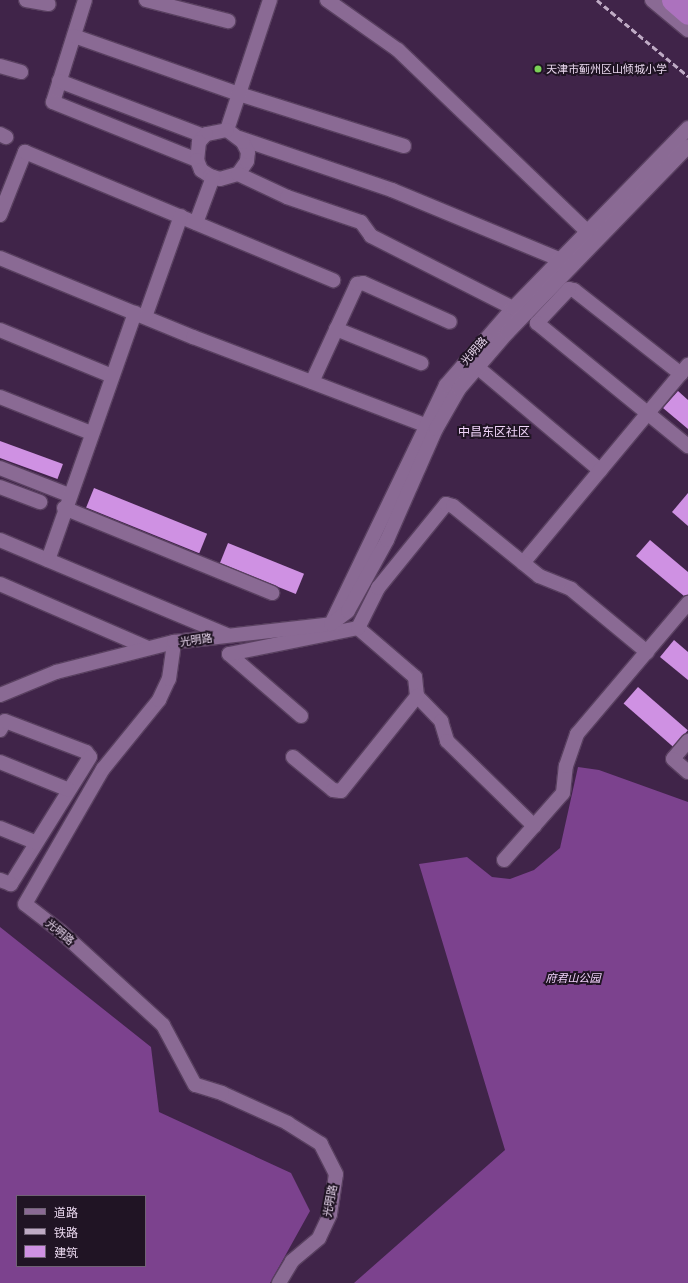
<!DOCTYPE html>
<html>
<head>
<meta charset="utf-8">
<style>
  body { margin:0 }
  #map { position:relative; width:688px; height:1283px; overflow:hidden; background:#402449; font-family:"Libre Baskerville","Noto Sans SC",serif }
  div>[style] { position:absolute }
  .forest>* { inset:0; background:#7c428e }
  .building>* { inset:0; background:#cf91e3; transform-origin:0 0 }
  .roads { filter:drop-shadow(1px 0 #594060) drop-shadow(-1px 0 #594060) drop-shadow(0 1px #594060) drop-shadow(0 -1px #594060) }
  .minor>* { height:14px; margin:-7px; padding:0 7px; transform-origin:7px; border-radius:7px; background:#8a6a94 }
  .highway>* { height:21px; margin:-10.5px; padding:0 10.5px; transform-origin:10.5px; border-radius:10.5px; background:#ac72be }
  .rail>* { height:3px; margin-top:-1.5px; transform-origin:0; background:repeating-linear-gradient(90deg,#bfabc5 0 6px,transparent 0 9px) }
  .dots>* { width:11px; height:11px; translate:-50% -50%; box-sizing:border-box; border:2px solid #201424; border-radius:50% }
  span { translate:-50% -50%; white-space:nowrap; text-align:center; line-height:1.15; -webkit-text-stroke:4px #201424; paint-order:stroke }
  .poi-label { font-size:11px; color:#e9d7ee }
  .left { translate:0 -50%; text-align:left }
  .street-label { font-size:11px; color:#e9d7ee }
  .park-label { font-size:11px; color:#f0d1fa; font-style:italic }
  .neighbourhood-label { font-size:12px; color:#f2d6fb }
  .legend { position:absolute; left:16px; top:1195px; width:130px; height:72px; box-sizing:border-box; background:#201424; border:1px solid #706275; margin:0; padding:5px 7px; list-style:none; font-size:12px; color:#e9d7ee }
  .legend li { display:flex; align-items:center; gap:8px; height:20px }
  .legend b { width:20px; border:1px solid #706275 }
</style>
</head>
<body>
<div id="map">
  <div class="forest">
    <i style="clip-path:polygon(578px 767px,599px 770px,688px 802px,688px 1283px,354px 1283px,505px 1150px,419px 864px,467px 857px,492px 877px,510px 879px,534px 870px,560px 848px)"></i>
    <i style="clip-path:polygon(evenodd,0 927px,151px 1047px,159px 1112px,291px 1173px,310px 1211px,270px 1283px,0 1283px,0 927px,17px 1196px,145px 1196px,145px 1266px,17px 1266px,17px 1196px)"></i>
  </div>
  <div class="building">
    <i style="clip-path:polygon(678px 391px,688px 400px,688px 429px,663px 408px)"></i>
    <i style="left:0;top:441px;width:67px;height:16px;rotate:20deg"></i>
    <i style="left:94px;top:488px;width:122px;height:21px;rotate:22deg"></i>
    <i style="clip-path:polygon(688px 493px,688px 526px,672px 512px)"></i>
    <i style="clip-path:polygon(650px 540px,688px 572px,688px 595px,684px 596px,636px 556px)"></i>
    <i style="left:228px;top:543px;width:82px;height:22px;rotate:22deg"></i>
    <i style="clip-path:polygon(674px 640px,688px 652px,688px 680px,660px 657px)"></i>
    <i style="left:638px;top:687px;width:66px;height:22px;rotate:41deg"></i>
  </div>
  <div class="roads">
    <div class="minor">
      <i style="left:26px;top:0;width:23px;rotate:10deg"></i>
      <i style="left:85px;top:0;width:107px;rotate:107.4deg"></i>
      <i style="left:53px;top:102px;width:155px;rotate:21.9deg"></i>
      <i style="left:146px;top:0;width:85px;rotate:14.4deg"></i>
      <i style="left:327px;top:0;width:87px;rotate:35.2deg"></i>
      <i style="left:398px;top:50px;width:263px;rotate:43.8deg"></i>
      <i style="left:652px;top:0;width:47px;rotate:39.8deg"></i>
      <i style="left:74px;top:36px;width:175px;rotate:19.4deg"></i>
      <i style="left:239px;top:94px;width:173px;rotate:17.5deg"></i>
      <i style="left:0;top:66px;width:22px;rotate:16deg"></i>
      <i style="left:59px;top:81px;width:155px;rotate:20.8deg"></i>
      <i style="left:227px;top:130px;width:137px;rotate:-71.7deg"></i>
      <i style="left:0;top:134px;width:7px;rotate:27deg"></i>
      <i style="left:239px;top:138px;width:162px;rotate:18.8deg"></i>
      <i style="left:392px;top:190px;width:183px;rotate:22.5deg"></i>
      <i style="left:238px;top:174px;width:16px;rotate:-55deg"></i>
      <i style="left:247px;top:161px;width:9px;rotate:-84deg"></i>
      <i style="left:248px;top:152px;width:11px;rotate:-117deg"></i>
      <i style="left:243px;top:142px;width:20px;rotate:-143deg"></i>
      <i style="left:227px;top:130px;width:21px;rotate:169deg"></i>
      <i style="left:206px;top:134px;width:11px;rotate:131deg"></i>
      <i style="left:199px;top:142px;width:18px;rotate:96deg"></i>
      <i style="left:197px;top:160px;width:11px;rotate:68deg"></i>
      <i style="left:201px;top:170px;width:11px;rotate:34deg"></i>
      <i style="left:210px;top:176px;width:10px;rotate:17deg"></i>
      <i style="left:220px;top:179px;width:19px;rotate:-16deg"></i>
      <i style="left:238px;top:174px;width:54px;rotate:25.1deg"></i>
      <i style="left:287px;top:197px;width:78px;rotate:18.7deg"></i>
      <i style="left:361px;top:222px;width:17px;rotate:54deg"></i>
      <i style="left:371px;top:236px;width:159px;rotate:26.9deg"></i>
      <i style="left:0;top:215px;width:68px;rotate:-68.4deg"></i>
      <i style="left:25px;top:152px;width:334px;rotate:22.6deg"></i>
      <i style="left:196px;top:223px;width:49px;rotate:-69.7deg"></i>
      <i style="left:0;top:258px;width:209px;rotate:22.3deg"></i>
      <i style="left:193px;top:337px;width:248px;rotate:20.8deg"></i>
      <i style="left:145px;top:317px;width:107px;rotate:-70.4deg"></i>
      <i style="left:336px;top:329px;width:92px;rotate:21.8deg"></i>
      <i style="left:0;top:330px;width:121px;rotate:22.3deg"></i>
      <i style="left:470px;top:361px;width:170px;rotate:40deg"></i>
      <i style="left:681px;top:374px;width:136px;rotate:-141.9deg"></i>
      <i style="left:574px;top:290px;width:5px;rotate:-169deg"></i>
      <i style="left:569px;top:289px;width:47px;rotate:133.3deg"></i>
      <i style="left:537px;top:323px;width:195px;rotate:39.2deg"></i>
      <i style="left:312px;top:382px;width:108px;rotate:-65.3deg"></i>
      <i style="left:357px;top:284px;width:6px;rotate:-9deg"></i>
      <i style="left:363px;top:283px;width:95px;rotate:24.1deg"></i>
      <i style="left:0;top:397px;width:98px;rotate:21.6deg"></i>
      <i style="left:0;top:468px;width:74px;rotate:21.4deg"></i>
      <i style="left:0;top:487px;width:43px;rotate:20.6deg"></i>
      <i style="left:64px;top:508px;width:225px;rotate:22.2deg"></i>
      <i style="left:0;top:540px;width:246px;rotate:22.7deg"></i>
      <i style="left:48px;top:560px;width:262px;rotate:-70.6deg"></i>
      <i style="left:523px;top:563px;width:258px;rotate:-50.2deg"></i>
      <i style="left:0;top:584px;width:161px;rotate:23.4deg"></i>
      <i style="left:332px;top:622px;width:263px;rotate:-64.3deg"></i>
      <i style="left:446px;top:385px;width:102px;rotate:-49deg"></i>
      <i style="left:513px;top:308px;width:251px;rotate:-45.8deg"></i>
      <i style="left:358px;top:628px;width:75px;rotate:40.7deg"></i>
      <i style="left:415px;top:677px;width:19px;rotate:84deg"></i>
      <i style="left:417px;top:696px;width:35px;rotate:46deg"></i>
      <i style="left:441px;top:721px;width:21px;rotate:73deg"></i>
      <i style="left:447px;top:741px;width:122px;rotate:44.3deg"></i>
      <i style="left:0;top:695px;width:61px;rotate:-22.3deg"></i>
      <i style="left:56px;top:672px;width:122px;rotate:-14.3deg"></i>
      <i style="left:301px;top:716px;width:95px;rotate:-139.3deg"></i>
      <i style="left:229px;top:654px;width:132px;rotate:-11.4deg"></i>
      <i style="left:358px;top:628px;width:45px;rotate:-63.4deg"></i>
      <i style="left:378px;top:588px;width:108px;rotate:-51deg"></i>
      <i style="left:446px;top:504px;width:7px;rotate:16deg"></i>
      <i style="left:453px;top:506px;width:111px;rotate:39.1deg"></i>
      <i style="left:539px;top:576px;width:35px;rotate:22deg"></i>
      <i style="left:571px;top:589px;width:99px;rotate:39.7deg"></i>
      <i style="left:0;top:730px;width:10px;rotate:-61deg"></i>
      <i style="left:5px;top:721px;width:87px;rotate:20.9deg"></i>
      <i style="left:86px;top:752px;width:6px;rotate:51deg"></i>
      <i style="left:90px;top:757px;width:150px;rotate:121.9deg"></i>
      <i style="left:11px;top:884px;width:12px;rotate:-160deg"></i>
      <i style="left:688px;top:741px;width:23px;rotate:130deg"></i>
      <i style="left:673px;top:759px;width:20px;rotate:41deg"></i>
      <i style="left:293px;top:757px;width:52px;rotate:39.5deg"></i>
      <i style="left:333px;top:790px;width:8px;rotate:7deg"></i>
      <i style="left:341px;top:791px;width:122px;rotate:-51.3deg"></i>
      <i style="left:0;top:762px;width:74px;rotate:22.1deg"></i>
      <i style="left:0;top:828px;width:38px;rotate:22deg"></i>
      <i style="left:504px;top:860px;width:89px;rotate:-48.6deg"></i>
      <i style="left:563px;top:793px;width:27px;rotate:-84deg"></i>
      <i style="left:566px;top:766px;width:34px;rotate:-71deg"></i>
      <i style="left:577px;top:734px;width:172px;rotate:-49.7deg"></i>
      <i style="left:279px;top:1283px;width:26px;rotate:-59deg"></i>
      <i style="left:292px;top:1261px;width:35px;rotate:-40deg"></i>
      <i style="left:319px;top:1238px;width:26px;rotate:-65deg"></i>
      <i style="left:330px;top:1214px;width:40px;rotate:-81.5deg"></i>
      <i style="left:336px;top:1174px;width:34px;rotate:-117deg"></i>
      <i style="left:321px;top:1144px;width:39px;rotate:-148deg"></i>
      <i style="left:288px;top:1123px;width:72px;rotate:-155.6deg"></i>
      <i style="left:222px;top:1093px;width:28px;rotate:-163deg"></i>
      <i style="left:195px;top:1085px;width:68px;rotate:-118.1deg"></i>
      <i style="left:163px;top:1025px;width:139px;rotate:-137.6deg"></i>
      <i style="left:60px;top:931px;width:44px;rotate:-142.4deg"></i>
      <i style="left:25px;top:904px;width:156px;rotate:-60deg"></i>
      <i style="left:103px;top:769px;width:89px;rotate:-50.9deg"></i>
      <i style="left:159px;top:700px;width:23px;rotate:-65deg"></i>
      <i style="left:169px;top:679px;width:37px;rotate:-82deg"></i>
      <i style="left:174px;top:642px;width:158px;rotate:-6.5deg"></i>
      <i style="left:331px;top:624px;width:21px;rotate:-37deg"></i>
      <i style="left:348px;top:611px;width:81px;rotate:-61.2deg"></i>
      <i style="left:387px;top:540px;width:121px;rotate:-66.2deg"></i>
      <i style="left:436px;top:429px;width:46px;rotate:-60.1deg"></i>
      <i style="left:459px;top:389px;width:74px;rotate:-49.4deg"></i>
      <i style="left:507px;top:333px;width:260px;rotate:-45.9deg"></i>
    </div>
    <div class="highway">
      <i style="left:672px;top:0;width:21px;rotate:41deg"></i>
    </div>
  </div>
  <div class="rail">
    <i style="left:597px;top:0;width:119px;rotate:39.9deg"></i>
  </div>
  <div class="dots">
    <i style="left:538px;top:69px;background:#7ad156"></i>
  </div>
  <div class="poi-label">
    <span class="left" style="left:546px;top:69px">天津市蓟州区山倾城小学</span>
  </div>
  <div class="street-label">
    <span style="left:474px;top:351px;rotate:-49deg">光明路</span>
    <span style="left:196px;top:640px;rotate:-8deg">光明路</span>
    <span style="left:60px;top:932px;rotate:40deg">光明路</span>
    <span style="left:330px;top:1201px;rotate:-79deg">光明路</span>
  </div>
  <div class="park-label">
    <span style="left:573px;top:978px">府君山公园</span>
  </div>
  <div class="neighbourhood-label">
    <span style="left:494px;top:432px">中昌东区社区</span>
  </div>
  <ul class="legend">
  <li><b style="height:5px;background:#8a6a94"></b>道路</li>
  <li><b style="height:5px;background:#bfabc5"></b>铁路</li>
  <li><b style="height:11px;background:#cf91e3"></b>建筑</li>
  </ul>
</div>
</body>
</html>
